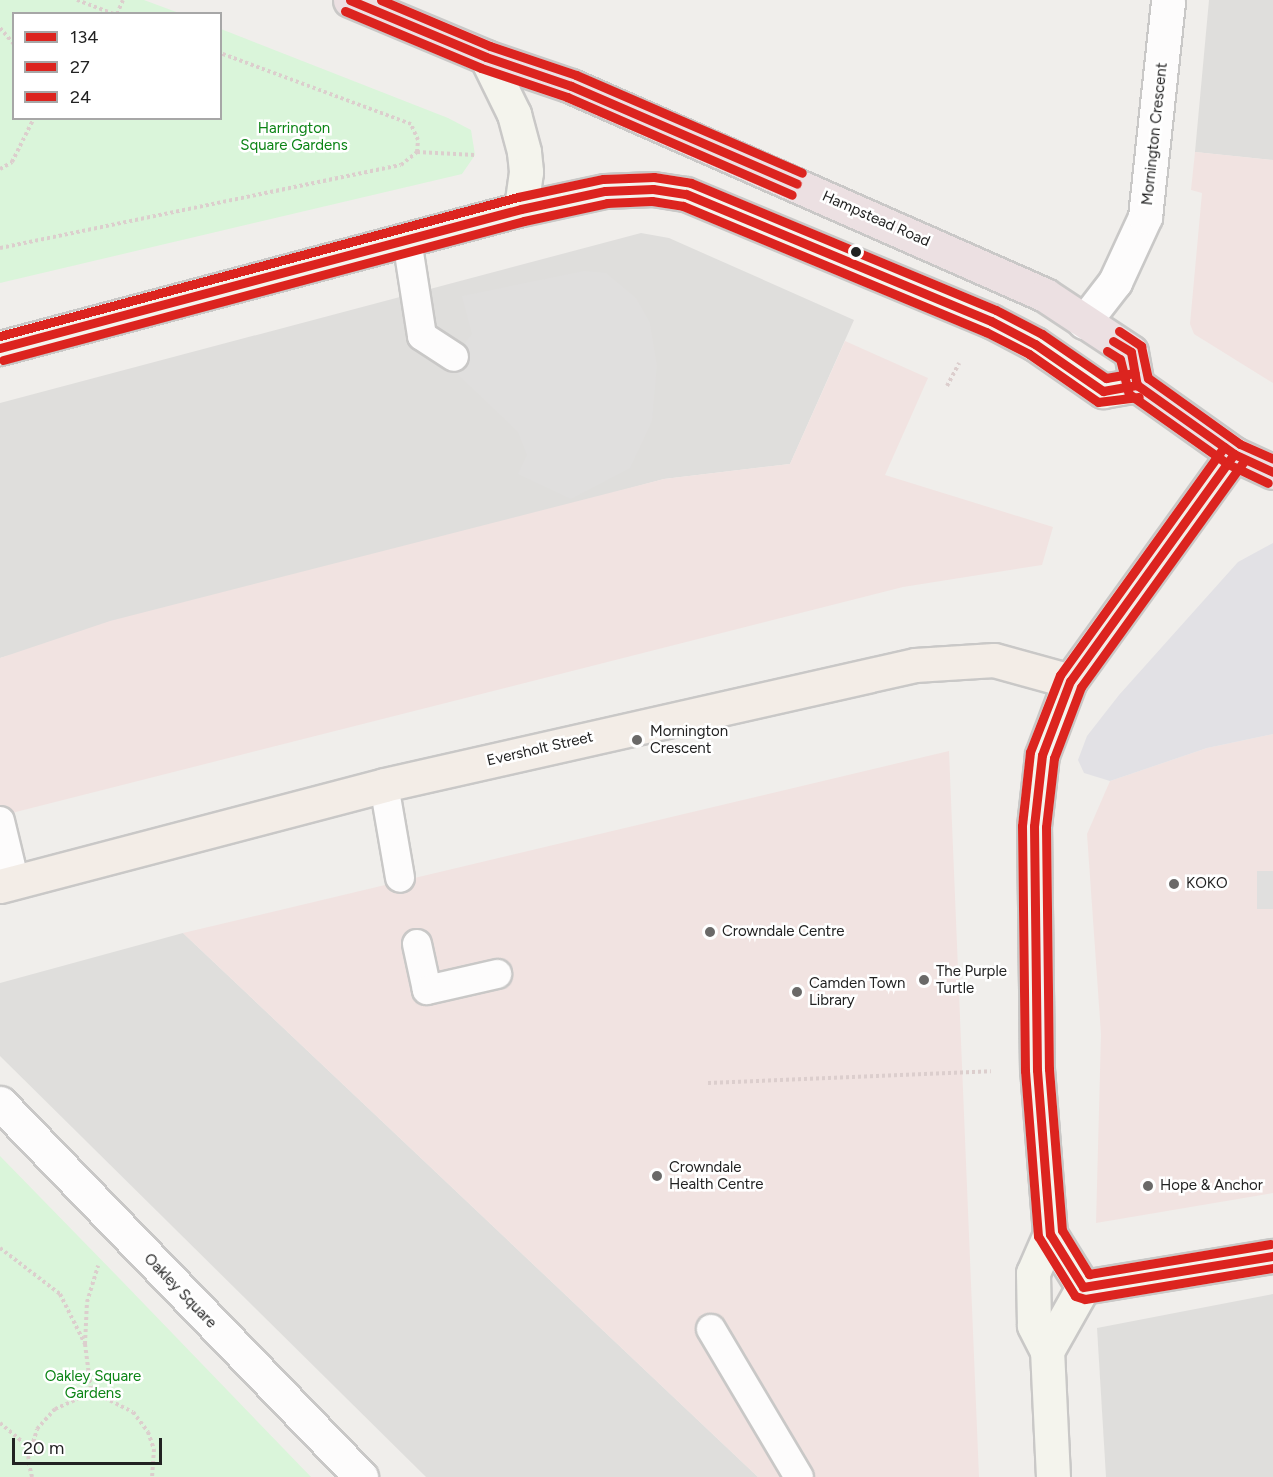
<!DOCTYPE html>
<html>
<head>
<meta charset="utf-8">
<style>
  body { margin:0 }
  #map { position:relative; width:1273px; height:1477px; overflow:hidden; background:#f0eeeb; font-family:Figtree,sans-serif }
  div>[style] { position:absolute }
  .residential>* { inset:0; background:#dfdedc }
  .commercial>* { inset:0; background:#f1e3e1 }
  .park>* { inset:0; background:#daf5da }
  .parking>* { inset:0; background:#e0dfde; transform-origin:0 0 }
  .plaza>* { inset:0; background:#e2e1e5 }
  .path>* { height:4px; margin-top:-2px; transform-origin:0; background:repeating-linear-gradient(90deg,#dccecd 0 3px,transparent 0 6px) }
  .roads { filter:drop-shadow(2px 0 #c9c8c7) drop-shadow(-2px 0 #c9c8c7) drop-shadow(0 2px #c9c8c7) drop-shadow(0 -2px #c9c8c7) }
  .lane>* { height:28px; margin:-14px; padding:0 14px; transform-origin:14px; border-radius:14px; background:#fdfcfc }
  .street>* { height:33px; margin:-16.5px; padding:0 16.5px; transform-origin:16.5px; border-radius:16.5px; background:#fdfcfc }
  .secondary>* { height:33px; margin:-16.5px; padding:0 16.5px; transform-origin:16.5px; border-radius:16.5px; background:#f4f4ed }
  .primary>* { height:33px; margin:-16.5px; padding:0 16.5px; transform-origin:16.5px; border-radius:16.5px; background:#f3ede7 }
  .highway>* { height:33px; margin:-16.5px; padding:0 16.5px; transform-origin:16.5px; border-radius:16.5px; background:#ece0e2 }
  .bus-1>* { height:9px; margin:-4.5px; padding:0 4.5px; transform-origin:4.5px; border-radius:4.5px; background:#dc241f }
  .bus-2>* { height:9px; margin:-4.5px; padding:0 4.5px; transform-origin:4.5px; border-radius:4.5px; background:#dc241f }
  .bus-3>* { height:9px; margin:-4.5px; padding:0 4.5px; transform-origin:4.5px; border-radius:4.5px; background:#dc241f }
  .dots>* { width:16px; height:16px; translate:-50% -50%; box-sizing:border-box; border:3px solid #fff; border-radius:50% }
  span { translate:-50% -50%; white-space:nowrap; text-align:center; line-height:1.15; -webkit-text-stroke:5px #fff; paint-order:stroke }
  .park-label { font-size:15px; color:#0c8416 }
  .street-label { font-size:15px; color:#222 }
  .poi-label { font-size:15px; color:#222 }
  .left { translate:0 -50%; text-align:left }
  .legend { position:absolute; left:12px; top:12px; width:210px; height:108px; box-sizing:border-box; background:#fff; border:2px solid #a7a7a7; margin:0; padding:8px 10px; list-style:none; font-size:18px; color:#222 }
  .legend li { display:flex; align-items:center; gap:12px; height:30px }
  .legend b { width:30px; border:2px solid #a7a7a7 }
  .scale { position:absolute; left:12px; top:1438px; width:150px; height:27px; box-sizing:border-box; border:3px solid #222; border-top:0; padding-left:8px; font-size:18px; line-height:21px; white-space:nowrap; color:#222; -webkit-text-stroke:4px #fff; paint-order:stroke }
</style>
</head>
<body>
<div id="map">
  <div class="residential">
    <i style="clip-path:polygon(1209px 0,1273px 0,1273px 160px,1195px 152px)"></i>
    <i style="clip-path:polygon(641px 233px,669px 238px,854px 320px,790px 464px,664px 479px,0 658px,0 403px)"></i>
    <i style="clip-path:polygon(183px 933px,758px 1477px,426px 1477px,0 1056px,0 983px)"></i>
    <i style="clip-path:polygon(1273px 1294px,1273px 1477px,1106px 1477px,1097px 1328px)"></i>
  </div>
  <div class="commercial">
    <i style="clip-path:polygon(1195px 152px,1273px 160px,1273px 383px,1194px 334px,1190px 324px,1202px 193px,1191px 190px)"></i>
    <i style="clip-path:polygon(845px 341px,928px 378px,885px 475px,1053px 527px,1042px 565px,903px 587px,0 816px,0 658px,110px 621px,664px 479px,790px 464px)"></i>
    <i style="clip-path:polygon(1273px 734px,1273px 1193px,1096px 1223px,1101px 1034px,1087px 834px,1110px 781px,1207px 748px)"></i>
    <i style="clip-path:polygon(949px 751px,979px 1477px,758px 1477px,183px 933px)"></i>
  </div>
  <div class="park">
    <i style="clip-path:polygon(0 0,144px 0,179px 13px,14px 14px,14px 118px,220px 118px,221px 29px,448px 118px,471px 130px,475px 155px,462px 174px,0 283px)"></i>
    <i style="clip-path:polygon(0 1156px,119px 1278px,311px 1477px,0 1477px)"></i>
  </div>
  <div class="parking">
    <i style="clip-path:polygon(584px 271px,606px 273px,636px 298px,650px 323px,657px 365px,652px 421px,630px 468px,571px 499px,518px 474px,527px 455px,518px 432px,448px 365px,472px 334px,462px 296px)"></i>
    <i style="left:1273px;top:871px;width:38px;height:16px;rotate:90deg"></i>
  </div>
  <div class="plaza">
    <i style="clip-path:polygon(1273px 543px,1273px 734px,1207px 748px,1110px 781px,1084px 773px,1078px 760px,1087px 736px,1119px 695px,1238px 562px)"></i>
  </div>
  <div class="path">
    <i style="left:77px;top:0;width:39px;rotate:21deg"></i>
    <i style="left:117px;top:14px;width:15px;rotate:-67deg"></i>
    <i style="left:0;top:28px;width:21px;rotate:49deg"></i>
    <i style="left:417px;top:152px;width:58px;rotate:3deg"></i>
    <i style="left:0;top:169px;width:14px;rotate:-30deg"></i>
    <i style="left:12px;top:162px;width:49px;rotate:-63.4deg"></i>
    <i style="left:0;top:248px;width:409px;rotate:-11.7deg"></i>
    <i style="left:401px;top:165px;width:21px;rotate:-39deg"></i>
    <i style="left:417px;top:152px;width:12px;rotate:-85deg"></i>
    <i style="left:418px;top:140px;width:17px;rotate:-114deg"></i>
    <i style="left:411px;top:124px;width:204px;rotate:-159.6deg"></i>
    <i style="left:947px;top:386px;width:26px;rotate:-62deg"></i>
    <i style="left:708px;top:1083px;width:283px;rotate:-2.4deg"></i>
    <i style="left:0;top:1248px;width:76px;rotate:37.5deg"></i>
    <i style="left:60px;top:1294px;width:56px;rotate:63.4deg"></i>
    <i style="left:85px;top:1344px;width:54px;rotate:82.6deg"></i>
    <i style="left:85px;top:1344px;width:42px;rotate:-87.3deg"></i>
    <i style="left:87px;top:1302px;width:38px;rotate:-73deg"></i>
    <i style="left:0;top:1423px;width:40px;rotate:40deg"></i>
    <i style="left:32px;top:1477px;width:18px;rotate:-103deg"></i>
    <i style="left:28px;top:1459px;width:31px;rotate:-73deg"></i>
    <i style="left:37px;top:1429px;width:27px;rotate:-48deg"></i>
    <i style="left:55px;top:1409px;width:30px;rotate:-24deg"></i>
    <i style="left:82px;top:1397px;width:23px;rotate:2deg"></i>
    <i style="left:105px;top:1398px;width:31px;rotate:27deg"></i>
    <i style="left:133px;top:1412px;width:25px;rotate:53deg"></i>
    <i style="left:148px;top:1432px;width:18px;rotate:71deg"></i>
    <i style="left:154px;top:1449px;width:28px;rotate:94deg"></i>
  </div>
  <div class="roads">
    <div class="lane">
      <i style="left:407px;top:240px;width:97px;rotate:81.1deg"></i>
      <i style="left:422px;top:336px;width:38px;rotate:33deg"></i>
      <i style="left:384px;top:785px;width:94px;rotate:80.2deg"></i>
      <i style="left:0;top:821px;width:64px;rotate:76.4deg"></i>
      <i style="left:417px;top:944px;width:47px;rotate:77.7deg"></i>
      <i style="left:427px;top:990px;width:72px;rotate:-12.9deg"></i>
      <i style="left:711px;top:1329px;width:172px;rotate:59.3deg"></i>
    </div>
    <div class="street">
      <i style="left:1084px;top:322px;width:51px;rotate:-52.2deg"></i>
      <i style="left:1115px;top:282px;width:72px;rotate:-65.2deg"></i>
      <i style="left:1145px;top:217px;width:218px;rotate:-83.9deg"></i>
      <i style="left:0;top:1103px;width:520px;rotate:46.01deg"></i>
    </div>
    <div class="secondary">
      <i style="left:486px;top:57px;width:64px;rotate:63.8deg"></i>
      <i style="left:514px;top:114px;width:39px;rotate:75deg"></i>
      <i style="left:524px;top:152px;width:20px;rotate:84deg"></i>
      <i style="left:526px;top:172px;width:37px;rotate:98deg"></i>
      <i style="left:0;top:348px;width:539px;rotate:-14.94deg"></i>
      <i style="left:521px;top:209px;width:86px;rotate:-12.1deg"></i>
      <i style="left:605px;top:191px;width:48px;rotate:-2.4deg"></i>
      <i style="left:653px;top:189px;width:33px;rotate:9deg"></i>
      <i style="left:686px;top:194px;width:330px;rotate:22.6deg"></i>
      <i style="left:991px;top:321px;width:50px;rotate:27.6deg"></i>
      <i style="left:1035px;top:344px;width:83px;rotate:34.7deg"></i>
      <i style="left:1103px;top:391px;width:35px;rotate:-10deg"></i>
      <i style="left:1050px;top:1234px;width:62px;rotate:58.1deg"></i>
      <i style="left:1083px;top:1287px;width:193px;rotate:-9.3deg"></i>
      <i style="left:1047px;top:1351px;width:73px;rotate:-60.6deg"></i>
      <i style="left:1053px;top:1477px;width:126px;rotate:-92.7deg"></i>
      <i style="left:1047px;top:1351px;width:29px;rotate:-117deg"></i>
      <i style="left:1034px;top:1325px;width:52px;rotate:-91.1deg"></i>
      <i style="left:1033px;top:1273px;width:43px;rotate:-66.4deg"></i>
      <i style="left:1050px;top:1234px;width:165px;rotate:-94.5deg"></i>
      <i style="left:1037px;top:1070px;width:244px;rotate:-90.7deg"></i>
      <i style="left:1034px;top:826px;width:71px;rotate:-83.6deg"></i>
      <i style="left:1042px;top:755px;width:79px;rotate:-69.3deg"></i>
    </div>
    <div class="primary">
      <i style="left:0;top:886px;width:397px;rotate:-14.7deg"></i>
      <i style="left:384px;top:785px;width:544px;rotate:-12.73deg"></i>
      <i style="left:915px;top:665px;width:79px;rotate:-3.6deg"></i>
      <i style="left:994px;top:660px;width:79px;rotate:15.4deg"></i>
      <i style="left:1070px;top:681px;width:280px;rotate:-54.2deg"></i>
    </div>
    <div class="highway">
      <i style="left:350px;top:0;width:147px;rotate:22.7deg"></i>
      <i style="left:486px;top:57px;width:90px;rotate:18.8deg"></i>
      <i style="left:571px;top:86px;width:518px;rotate:23.79deg"></i>
      <i style="left:1045px;top:295px;width:103px;rotate:33.5deg"></i>
      <i style="left:1131px;top:352px;width:34px;rotate:80deg"></i>
      <i style="left:1137px;top:385px;width:119px;rotate:35.4deg"></i>
      <i style="left:1234px;top:454px;width:43px;rotate:24.8deg"></i>
    </div>
  </div>
  <div class="bus-1">
    <i style="left:350px;top:0;width:147px;rotate:22.7deg"></i>
    <i style="left:486px;top:57px;width:90px;rotate:18.8deg"></i>
    <i style="left:571px;top:86px;width:246px;rotate:23.4deg"></i>
    <i style="left:1113px;top:341px;width:21px;rotate:31deg"></i>
    <i style="left:1131px;top:352px;width:34px;rotate:80deg"></i>
    <i style="left:1137px;top:385px;width:119px;rotate:35.4deg"></i>
    <i style="left:1234px;top:454px;width:43px;rotate:24.8deg"></i>
    <i style="left:0;top:348px;width:539px;rotate:-14.94deg"></i>
    <i style="left:521px;top:209px;width:86px;rotate:-12.1deg"></i>
    <i style="left:605px;top:191px;width:48px;rotate:-2.4deg"></i>
    <i style="left:653px;top:189px;width:33px;rotate:9deg"></i>
    <i style="left:686px;top:194px;width:330px;rotate:22.6deg"></i>
    <i style="left:991px;top:321px;width:50px;rotate:27.6deg"></i>
    <i style="left:1035px;top:344px;width:83px;rotate:34.7deg"></i>
    <i style="left:1103px;top:391px;width:35px;rotate:-10deg"></i>
    <i style="left:1234px;top:454px;width:280px;rotate:125.8deg"></i>
    <i style="left:1070px;top:681px;width:79px;rotate:110.7deg"></i>
    <i style="left:1042px;top:755px;width:71px;rotate:96.4deg"></i>
    <i style="left:1034px;top:826px;width:244px;rotate:89.3deg"></i>
    <i style="left:1037px;top:1070px;width:165px;rotate:85.5deg"></i>
    <i style="left:1050px;top:1234px;width:62px;rotate:58.1deg"></i>
    <i style="left:1083px;top:1287px;width:193px;rotate:-9.3deg"></i>
  </div>
  <div class="bus-2">
    <i style="left:345px;top:11px;width:147px;rotate:22.7deg"></i>
    <i style="left:481px;top:68px;width:91px;rotate:18.6deg"></i>
    <i style="left:567px;top:97px;width:245px;rotate:23.5deg"></i>
    <i style="left:1107px;top:351px;width:15px;rotate:32deg"></i>
    <i style="left:1120px;top:359px;width:36px;rotate:76deg"></i>
    <i style="left:1129px;top:394px;width:121px;rotate:35.3deg"></i>
    <i style="left:1228px;top:464px;width:44px;rotate:25.4deg"></i>
    <i style="left:3px;top:360px;width:539px;rotate:-14.94deg"></i>
    <i style="left:524px;top:221px;width:85px;rotate:-12.2deg"></i>
    <i style="left:607px;top:203px;width:45px;rotate:-2.5deg"></i>
    <i style="left:652px;top:201px;width:31px;rotate:9deg"></i>
    <i style="left:683px;top:206px;width:328px;rotate:22.6deg"></i>
    <i style="left:986px;top:332px;width:48px;rotate:27.1deg"></i>
    <i style="left:1029px;top:354px;width:84px;rotate:34.8deg"></i>
    <i style="left:1098px;top:402px;width:41px;rotate:-7deg"></i>
    <i style="left:1224px;top:447px;width:281px;rotate:125.7deg"></i>
    <i style="left:1060px;top:675px;width:83px;rotate:111.3deg"></i>
    <i style="left:1030px;top:752px;width:74px;rotate:96.2deg"></i>
    <i style="left:1022px;top:826px;width:245px;rotate:89.3deg"></i>
    <i style="left:1025px;top:1071px;width:166px;rotate:85.5deg"></i>
    <i style="left:1038px;top:1236px;width:70px;rotate:58.3deg"></i>
    <i style="left:1075px;top:1296px;width:10px;rotate:17deg"></i>
    <i style="left:1085px;top:1299px;width:191px;rotate:-9.4deg"></i>
  </div>
  <div class="bus-3">
    <i style="left:381px;top:0;width:118px;rotate:22.9deg"></i>
    <i style="left:490px;top:46px;width:91px;rotate:18.6deg"></i>
    <i style="left:576px;top:75px;width:246px;rotate:23.4deg"></i>
    <i style="left:1119px;top:331px;width:27px;rotate:34deg"></i>
    <i style="left:1141px;top:346px;width:33px;rotate:78deg"></i>
    <i style="left:1148px;top:378px;width:113px;rotate:35.7deg"></i>
    <i style="left:1240px;top:444px;width:36px;rotate:24deg"></i>
    <i style="left:0;top:336px;width:536px;rotate:-15.02deg"></i>
    <i style="left:518px;top:197px;width:87px;rotate:-12deg"></i>
    <i style="left:603px;top:179px;width:51px;rotate:-2.2deg"></i>
    <i style="left:654px;top:177px;width:37px;rotate:9deg"></i>
    <i style="left:691px;top:183px;width:330px;rotate:22.6deg"></i>
    <i style="left:996px;top:310px;width:52px;rotate:27.6deg"></i>
    <i style="left:1042px;top:334px;width:78px;rotate:34.5deg"></i>
    <i style="left:1106px;top:378px;width:29px;rotate:-10deg"></i>
    <i style="left:1244px;top:461px;width:279px;rotate:125.8deg"></i>
    <i style="left:1081px;top:687px;width:76px;rotate:110.8deg"></i>
    <i style="left:1054px;top:758px;width:69px;rotate:96.6deg"></i>
    <i style="left:1046px;top:827px;width:242px;rotate:89.3deg"></i>
    <i style="left:1049px;top:1069px;width:162px;rotate:85.4deg"></i>
    <i style="left:1062px;top:1230px;width:52px;rotate:58.5deg"></i>
    <i style="left:1089px;top:1274px;width:184px;rotate:-9.4deg"></i>
  </div>
  <div class="dots">
    <i style="left:856px;top:252px;background:#222"></i>
    <i style="left:637px;top:740px;background:#6a6968"></i>
    <i style="left:1174px;top:884px;background:#6a6968"></i>
    <i style="left:710px;top:932px;background:#6a6968"></i>
    <i style="left:924px;top:980px;background:#6a6968"></i>
    <i style="left:797px;top:992px;background:#6a6968"></i>
    <i style="left:657px;top:1176px;background:#6a6968"></i>
    <i style="left:1148px;top:1186px;background:#6a6968"></i>
  </div>
  <div class="park-label">
    <span style="left:294px;top:137px">Harrington<br>Square Gardens</span>
    <span style="left:93px;top:1385px">Oakley Square<br>Gardens</span>
  </div>
  <div class="street-label">
    <span style="left:1155px;top:134px;rotate:-84deg">Mornington Crescent</span>
    <span style="left:876px;top:219px;rotate:24deg">Hampstead Road</span>
    <span style="left:540px;top:749px;rotate:-13deg">Eversholt Street</span>
    <span style="left:180px;top:1291px;rotate:46deg">Oakley Square</span>
  </div>
  <div class="poi-label">
    <span class="left" style="left:650px;top:740px">Mornington<br>Crescent</span>
    <span class="left" style="left:1186px;top:884px">KOKO</span>
    <span class="left" style="left:722px;top:932px">Crowndale Centre</span>
    <span class="left" style="left:936px;top:980px">The Purple<br>Turtle</span>
    <span class="left" style="left:809px;top:992px">Camden Town<br>Library</span>
    <span class="left" style="left:669px;top:1176px">Crowndale<br>Health Centre</span>
    <span class="left" style="left:1160px;top:1186px">Hope &amp; Anchor</span>
  </div>
  <ul class="legend">
  <li><b style="height:8px;background:#dc241f"></b>134</li>
  <li><b style="height:8px;background:#dc241f"></b>27</li>
  <li><b style="height:8px;background:#dc241f"></b>24</li>
  </ul>
  <div class="scale">20 m</div>
</div>
</body>
</html>
